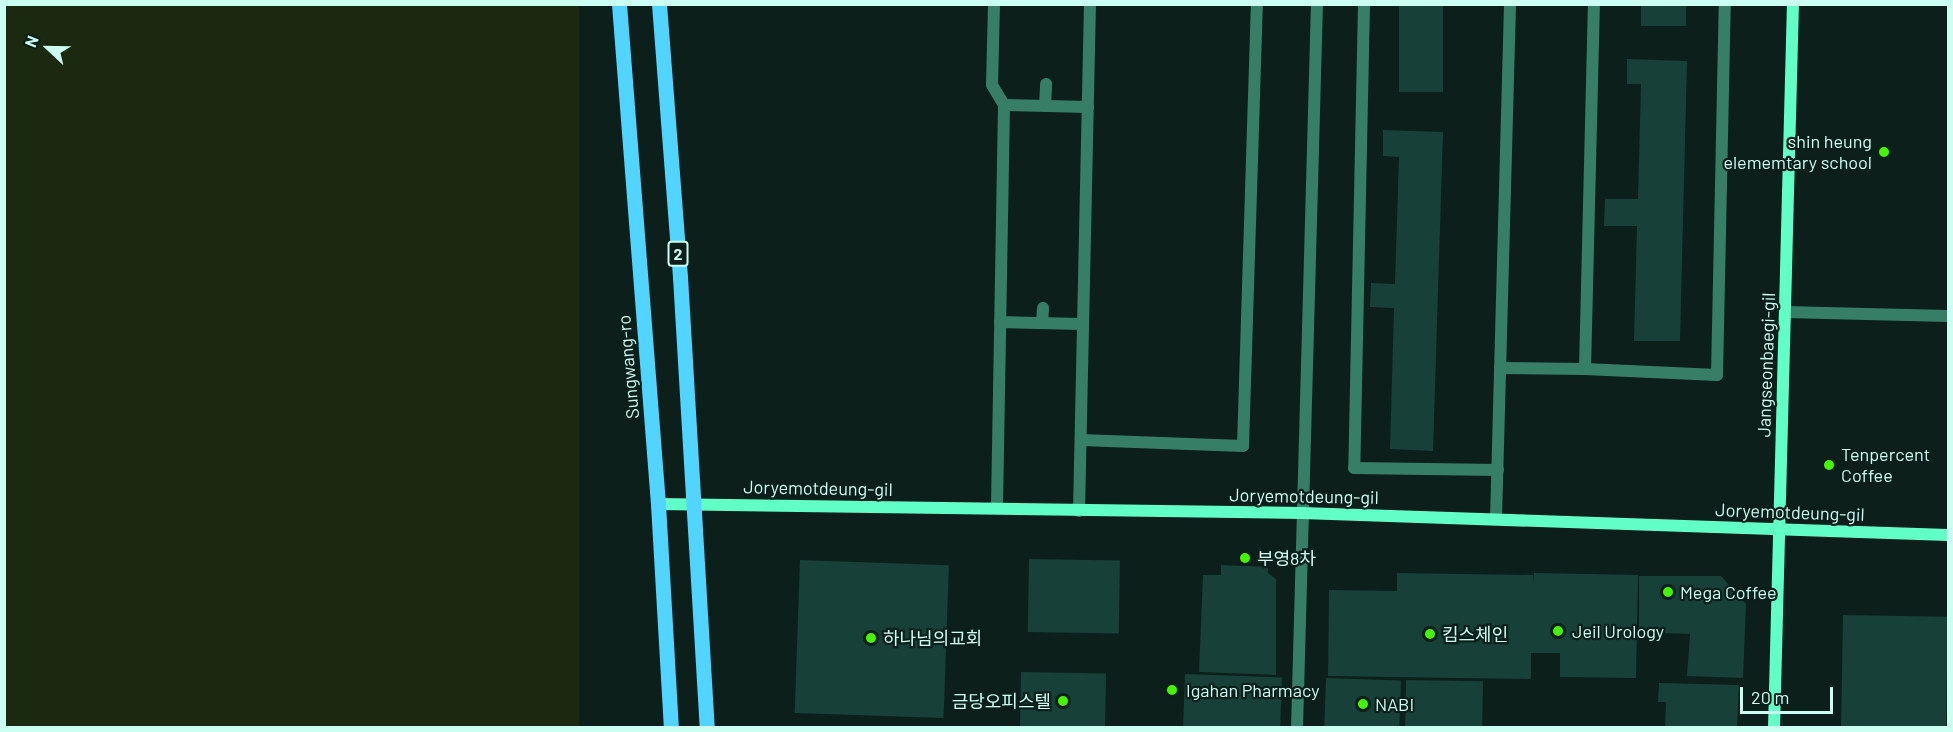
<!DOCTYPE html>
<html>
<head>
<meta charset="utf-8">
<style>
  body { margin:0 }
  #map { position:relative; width:1953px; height:732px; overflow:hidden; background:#0c1f1b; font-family:Barlow,"Noto Sans KR",sans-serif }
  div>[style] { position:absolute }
  .green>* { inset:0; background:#1a290f; transform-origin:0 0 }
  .building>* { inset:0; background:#174039; transform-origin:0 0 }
  .lane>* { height:12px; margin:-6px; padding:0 6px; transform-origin:6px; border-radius:6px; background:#367f66 }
  .street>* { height:12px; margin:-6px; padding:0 6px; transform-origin:6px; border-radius:6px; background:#367f66 }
  .secondary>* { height:12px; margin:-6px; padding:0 6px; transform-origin:6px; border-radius:6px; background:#61ffc7 }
  .primary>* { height:15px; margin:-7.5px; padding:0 7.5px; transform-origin:7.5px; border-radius:7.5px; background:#51d4ff }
  .dots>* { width:16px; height:16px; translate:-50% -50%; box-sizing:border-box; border:3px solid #0c1f1b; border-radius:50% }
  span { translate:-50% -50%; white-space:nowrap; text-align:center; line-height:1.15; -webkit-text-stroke:4.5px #0c1f1b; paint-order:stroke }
  .shield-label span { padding:2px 4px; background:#0c1f1b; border:2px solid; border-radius:4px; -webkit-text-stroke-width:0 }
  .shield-label { font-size:16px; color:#cafff1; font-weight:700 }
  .poi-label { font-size:18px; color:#cafff1 }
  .right { translate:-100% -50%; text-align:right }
  .left { translate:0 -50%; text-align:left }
  .street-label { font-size:18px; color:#cafff1 }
  .frame { position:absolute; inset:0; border:6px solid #cafff1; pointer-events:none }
  .north { position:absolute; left:18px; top:18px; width:60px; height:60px; -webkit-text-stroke:4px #0c1f1b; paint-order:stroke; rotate:292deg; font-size:16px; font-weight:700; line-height:24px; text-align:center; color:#cafff1 }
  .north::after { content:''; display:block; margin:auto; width:21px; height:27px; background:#cafff1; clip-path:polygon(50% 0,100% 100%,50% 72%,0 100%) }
  .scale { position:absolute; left:1740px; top:687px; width:93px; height:27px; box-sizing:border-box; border:3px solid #cafff1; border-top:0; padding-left:8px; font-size:18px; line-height:21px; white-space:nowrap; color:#cafff1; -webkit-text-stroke:4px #0c1f1b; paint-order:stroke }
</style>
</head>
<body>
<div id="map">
  <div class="green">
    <i style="left:4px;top:5px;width:575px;height:722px"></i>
  </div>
  <div class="building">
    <i style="left:1641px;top:4px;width:45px;height:22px"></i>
    <i style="left:1399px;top:5px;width:44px;height:87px"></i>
    <i style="clip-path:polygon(1627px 59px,1687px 61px,1680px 341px,1634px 341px,1637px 226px,1604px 226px,1605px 199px,1638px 199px,1641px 84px,1627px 84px)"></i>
    <i style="clip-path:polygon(1383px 130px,1443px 132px,1433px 451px,1390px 449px,1394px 308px,1370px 307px,1371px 283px,1395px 284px,1399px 157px,1383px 156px)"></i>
    <i style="left:1029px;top:559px;width:91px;height:73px;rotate:1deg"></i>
    <i style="left:800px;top:560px;width:149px;height:153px;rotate:2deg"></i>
    <i style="clip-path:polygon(1221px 565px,1268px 567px,1268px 573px,1276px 579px,1276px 675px,1199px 672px,1203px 575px,1221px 575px)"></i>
    <i style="clip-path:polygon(1397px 573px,1533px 575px,1534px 583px,1534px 573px,1638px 575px,1636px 678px,1560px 677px,1560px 653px,1531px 653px,1531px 679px,1328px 676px,1329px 590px,1397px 591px)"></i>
    <i style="clip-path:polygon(1639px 576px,1721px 576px,1746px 604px,1743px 678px,1687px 676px,1690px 634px,1639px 632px)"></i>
    <i style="left:1843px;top:615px;width:105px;height:113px;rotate:1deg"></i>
    <i style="left:1021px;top:672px;width:85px;height:56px;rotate:1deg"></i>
    <i style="left:1185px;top:674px;width:97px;height:54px;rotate:2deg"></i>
    <i style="left:1326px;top:678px;width:75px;height:50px;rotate:2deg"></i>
    <i style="left:1406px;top:680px;width:77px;height:48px;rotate:1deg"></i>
    <i style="clip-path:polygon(1659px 683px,1739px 685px,1737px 728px,1665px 728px,1666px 702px,1658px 702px)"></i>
  </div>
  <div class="lane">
    <i style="left:994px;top:4px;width:81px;rotate:91.4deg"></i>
    <i style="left:992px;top:85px;width:23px;rotate:59deg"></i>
    <i style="left:1004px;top:105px;width:403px;rotate:91deg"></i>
    <i style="left:1364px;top:4px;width:464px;rotate:91.2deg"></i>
    <i style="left:1354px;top:468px;width:144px;rotate:0.8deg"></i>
    <i style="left:1004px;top:105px;width:84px;rotate:1.4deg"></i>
    <i style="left:1045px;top:106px;width:22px;rotate:-87deg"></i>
    <i style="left:1000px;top:322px;width:83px;rotate:1.4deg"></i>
    <i style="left:1042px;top:323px;width:15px;rotate:-86deg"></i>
    <i style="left:1500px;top:368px;width:85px;rotate:0.7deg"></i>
    <i style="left:1585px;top:369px;width:365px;rotate:-88.6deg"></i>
    <i style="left:1585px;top:369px;width:132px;rotate:2.6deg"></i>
    <i style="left:1717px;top:375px;width:371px;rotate:-88.8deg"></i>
    <i style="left:1081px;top:440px;width:162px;rotate:2.1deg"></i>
    <i style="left:1243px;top:446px;width:442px;rotate:-88.2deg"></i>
    <i style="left:1079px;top:511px;width:507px;rotate:-88.76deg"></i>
    <i style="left:1496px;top:519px;width:515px;rotate:-88.44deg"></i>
  </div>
  <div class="street">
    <i style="left:1785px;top:312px;width:163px;rotate:1.4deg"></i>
    <i style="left:1297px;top:728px;width:724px;rotate:-88.42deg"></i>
  </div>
  <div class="secondary">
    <i style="left:658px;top:504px;width:644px;rotate:0.8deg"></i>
    <i style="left:1302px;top:513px;width:646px;rotate:1.95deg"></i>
    <i style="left:1774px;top:728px;width:724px;rotate:-88.5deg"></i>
  </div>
  <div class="primary">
    <i style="left:619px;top:4px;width:502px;rotate:85.54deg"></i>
    <i style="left:658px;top:504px;width:224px;rotate:86.7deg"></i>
    <i style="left:659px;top:4px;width:274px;rotate:85.6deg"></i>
    <i style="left:680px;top:277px;width:452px;rotate:86.6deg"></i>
  </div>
  <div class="dots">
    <i style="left:1884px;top:152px;background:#45f500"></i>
    <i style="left:1829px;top:465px;background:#45f500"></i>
    <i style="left:1245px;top:558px;background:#45f500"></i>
    <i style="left:1668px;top:592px;background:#45f500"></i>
    <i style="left:1558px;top:631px;background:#45f500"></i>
    <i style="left:1430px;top:634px;background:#45f500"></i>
    <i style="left:871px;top:638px;background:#45f500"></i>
    <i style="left:1172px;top:690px;background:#45f500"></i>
    <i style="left:1063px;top:701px;background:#45f500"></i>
    <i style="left:1363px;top:704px;background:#45f500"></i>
  </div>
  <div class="shield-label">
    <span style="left:678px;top:254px">2</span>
  </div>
  <div class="poi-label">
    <span class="right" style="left:1872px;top:152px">shin heung<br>elememtary school</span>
    <span class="left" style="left:1841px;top:465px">Tenpercent<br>Coffee</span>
    <span class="left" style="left:1257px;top:558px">부영8차</span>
    <span class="left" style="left:1680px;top:592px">Mega Coffee</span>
    <span class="left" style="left:1572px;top:631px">Jeil Urology</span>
    <span class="left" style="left:1442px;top:634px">킴스체인</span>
    <span class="left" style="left:883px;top:638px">하나님의교회</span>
    <span class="left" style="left:1186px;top:690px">Igahan Pharmacy</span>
    <span class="right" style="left:1051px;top:701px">금당오피스텔</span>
    <span class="left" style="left:1375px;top:704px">NABI</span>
  </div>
  <div class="street-label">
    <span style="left:1766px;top:365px;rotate:-88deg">Jangseonbaegi-gil</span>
    <span style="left:628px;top:367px;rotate:-95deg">Sungwang-ro</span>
    <span style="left:818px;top:488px;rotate:1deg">Joryemotdeung-gil</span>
    <span style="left:1304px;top:496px;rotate:1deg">Joryemotdeung-gil</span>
    <span style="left:1790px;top:512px;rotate:2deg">Joryemotdeung-gil</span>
  </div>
  <div class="frame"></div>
  <div class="north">N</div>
  <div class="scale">20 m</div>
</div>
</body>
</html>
